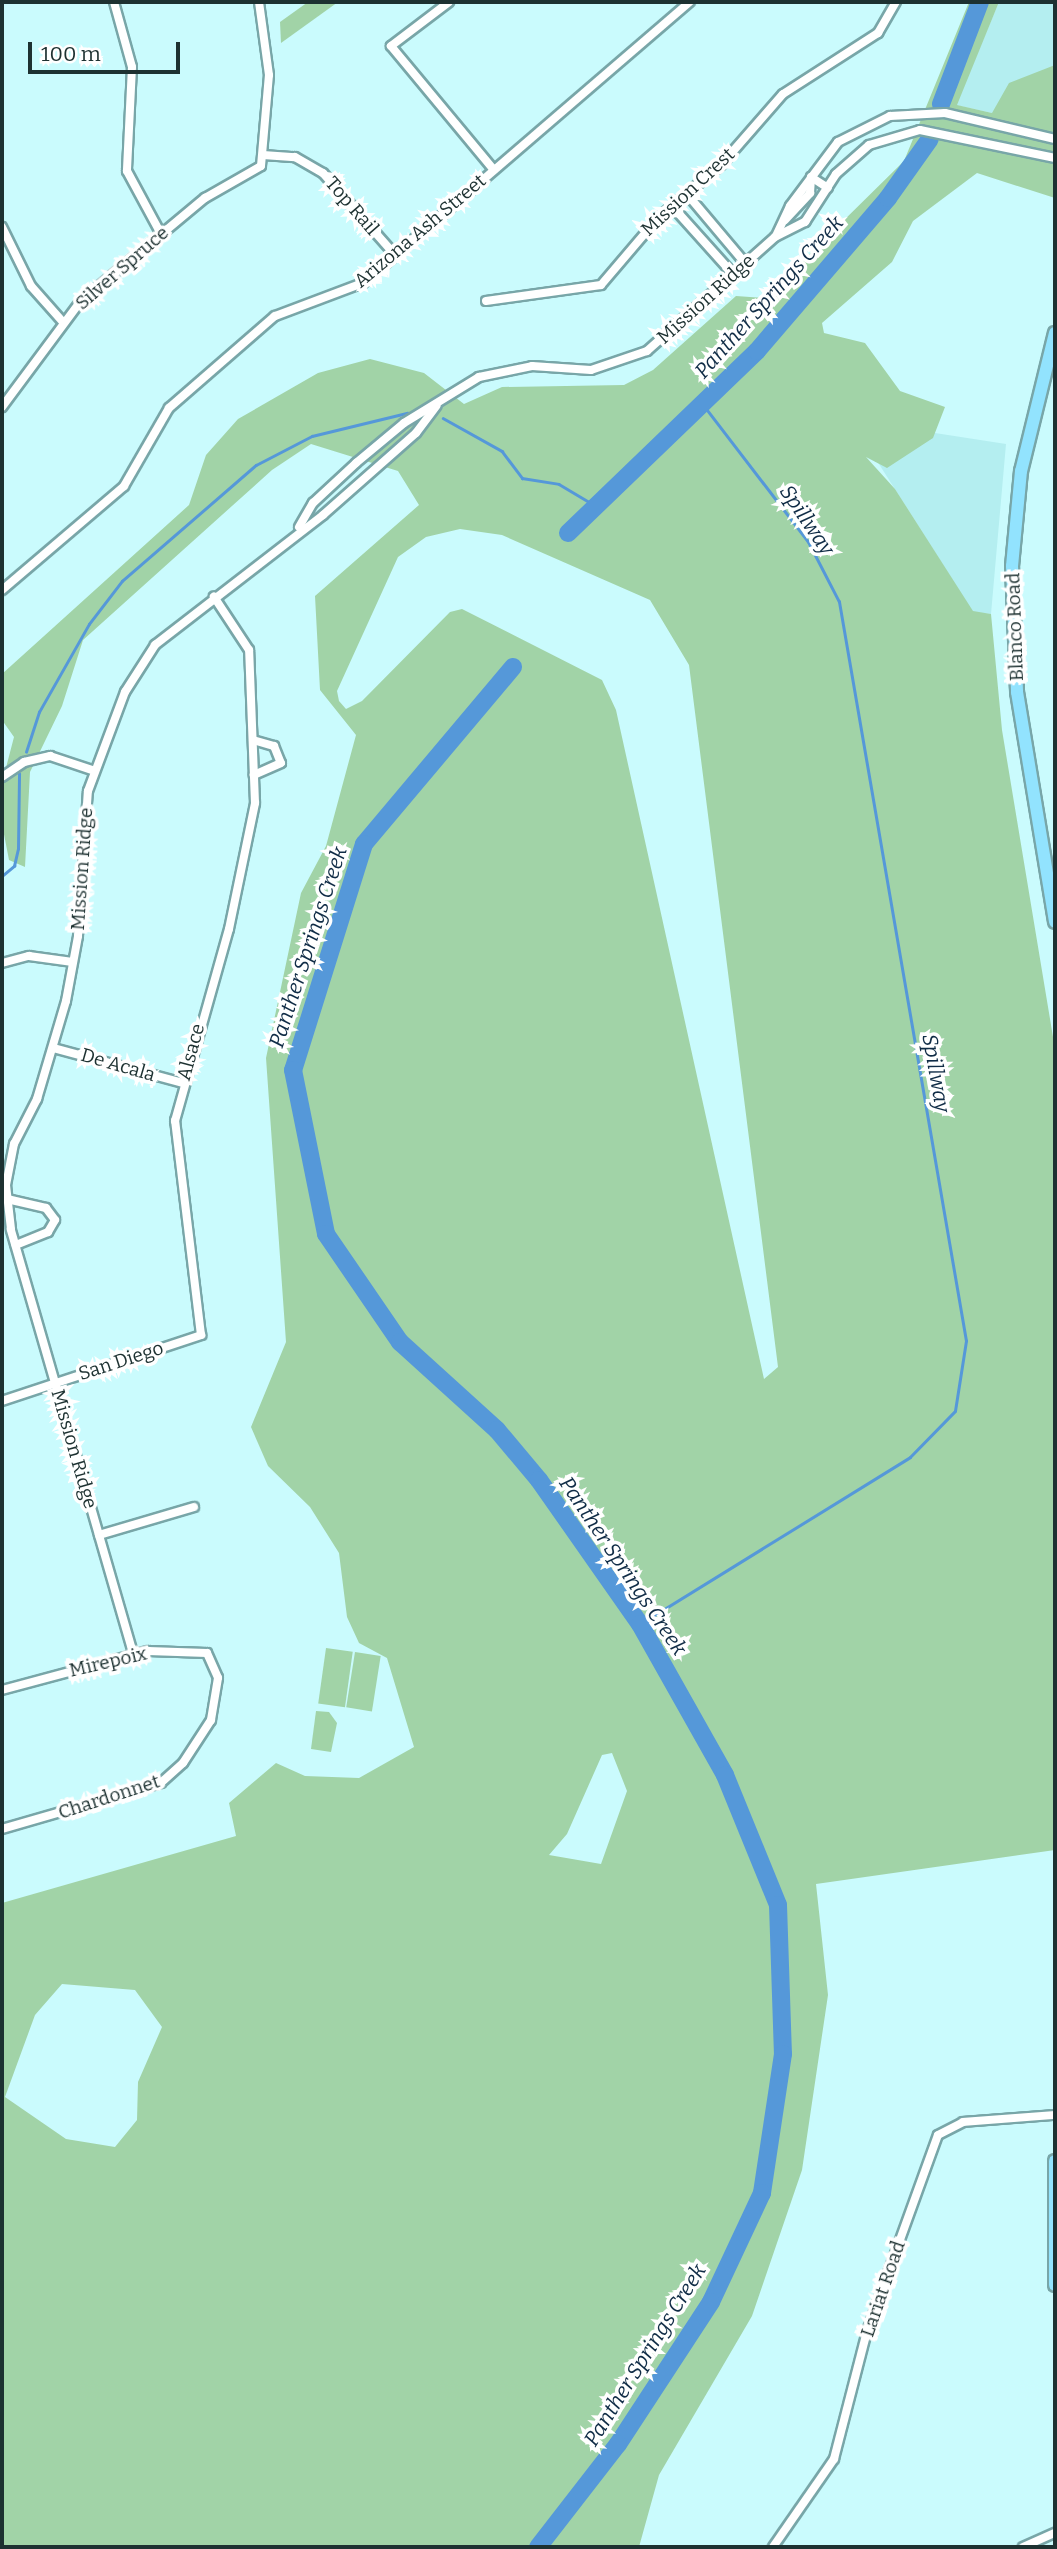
<!DOCTYPE html>
<html>
<head>
<meta charset="utf-8">
<style>
  body { margin:0 }
  #map { position:relative; width:1057px; height:2549px; overflow:hidden; background:#cafbfd; font-family:Bitter,serif }
  div>[style] { position:absolute }
  .built>* { inset:0; background:#b4eef0 }
  .green>* { inset:0; background:#a1d3a7; transform-origin:0 0 }
  .stream>* { height:2.5px; margin:-1.25px; padding:0 1.25px; transform-origin:1.25px; border-radius:1.25px; background:#5598d9 }
  .river>* { height:18px; margin:-9px; padding:0 9px; transform-origin:9px; border-radius:9px; background:#5598d9 }
  .roads { filter:drop-shadow(2px 0 #78a6a8) drop-shadow(-2px 0 #78a6a8) drop-shadow(0 2px #78a6a8) drop-shadow(0 -2px #78a6a8) }
  .street>* { height:8px; margin:-4px; padding:0 4px; transform-origin:4px; border-radius:4px; background:#fff }
  .primary>* { height:12px; margin:-6px; padding:0 6px; transform-origin:6px; border-radius:6px; background:#92e3fe }
  span { translate:-50% -50%; white-space:nowrap; text-align:center; line-height:1.15; -webkit-text-stroke:7px #fff; paint-order:stroke }
  .street-label { font-size:19px; color:#1d3131 }
  .water-label { font-size:21px; color:#102c46; font-style:italic }
  .frame { position:absolute; inset:0; border:4px solid #1d3131; pointer-events:none }
  .scale { position:absolute; left:28px; top:42px; width:152px; height:32px; box-sizing:border-box; border:4px solid #1d3131; border-top:0; padding-left:9px; font-size:21px; line-height:24px; white-space:nowrap; color:#1d3131; -webkit-text-stroke:5px #fff; paint-order:stroke }
</style>
</head>
<body>
<div id="map">
  <div class="built">
    <i style="clip-path:polygon(999px 2px,1055px 2px,1055px 127px,956px 105px)"></i>
    <i style="clip-path:polygon(851px 420px,1006px 444px,991px 614px,973px 612px)"></i>
  </div>
  <div class="green">
    <i style="clip-path:polygon(308px 2px,338px 2px,281px 43px,280px 22px)"></i>
    <i style="clip-path:polygon(evenodd,969px 2px,999px 2px,957px 105px,992px 113px,1009px 83px,1055px 65px,1055px 198px,977px 173px,913px 221px,892px 262px,822px 323px,824px 333px,865px 343px,900px 391px,945px 407px,933px 438px,887px 468px,866px 457px,895px 489px,973px 611px,991px 614px,1002px 730px,1055px 1049px,1055px 1850px,816px 1884px,828px 1995px,802px 2170px,752px 2316px,659px 2475px,639px 2547px,2px 2547px,2px 1903px,236px 1836px,229px 1803px,276px 1763px,305px 1776px,359px 1778px,414px 1747px,387px 1658px,359px 1643px,347px 1617px,339px 1553px,310px 1507px,268px 1466px,251px 1427px,286px 1342px,266px 1058px,301px 893px,326px 846px,356px 735px,320px 690px,315px 596px,419px 505px,398px 471px,311px 444px,272px 470px,83px 640px,62px 706px,30px 772px,25px 867px,9px 860px,2px 824px,2px 783px,14px 737px,2px 720px,2px 674px,189px 505px,206px 455px,238px 419px,318px 373px,370px 359px,424px 373px,464px 404px,502px 387px,624px 385px,653px 370px,736px 296px,765px 298px,904px 161px,969px 2px,460px 529px,502px 535px,650px 600px,689px 665px,778px 1367px,764px 1379px,616px 710px,602px 680px,462px 609px,450px 612px,362px 701px,346px 709px,339px 701px,337px 691px,398px 557px,426px 537px,460px 529px,969px 2px,612px 1753px,627px 1791px,601px 1864px,549px 1855px,567px 1834px,602px 1755px,612px 1753px,969px 2px,62px 1984px,135px 1990px,162px 2027px,138px 2082px,137px 2120px,115px 2147px,66px 2139px,5px 2097px,35px 2015px,62px 1984px)"></i>
    <i style="left:326px;top:1648px;width:27px;height:56px;rotate:8deg"></i>
    <i style="left:355px;top:1652px;width:26px;height:56px;rotate:9deg"></i>
    <i style="clip-path:polygon(316px 1711px,329px 1712px,337px 1723px,331px 1752px,311px 1749px)"></i>
  </div>
  <div class="stream">
    <i style="left:443px;top:418px;width:68px;rotate:29.2deg"></i>
    <i style="left:502px;top:451px;width:34px;rotate:53deg"></i>
    <i style="left:522px;top:478px;width:37px;rotate:9deg"></i>
    <i style="left:559px;top:484px;width:43px;rotate:30.7deg"></i>
    <i style="left:26px;top:752px;width:42px;rotate:-72deg"></i>
    <i style="left:39px;top:712px;width:101px;rotate:-60.4deg"></i>
    <i style="left:89px;top:624px;width:54px;rotate:-52.5deg"></i>
    <i style="left:122px;top:581px;width:177px;rotate:-40.9deg"></i>
    <i style="left:256px;top:465px;width:63px;rotate:-27.4deg"></i>
    <i style="left:312px;top:436px;width:98px;rotate:-13.6deg"></i>
    <i style="left:2px;top:876px;width:16px;rotate:-40deg"></i>
    <i style="left:14px;top:866px;width:17px;rotate:-77deg"></i>
    <i style="left:18px;top:849px;width:75px;rotate:-89.2deg"></i>
    <i style="left:640px;top:1624px;width:317px;rotate:-31.7deg"></i>
    <i style="left:910px;top:1457px;width:64px;rotate:-45.6deg"></i>
    <i style="left:955px;top:1411px;width:71px;rotate:-81.1deg"></i>
    <i style="left:966px;top:1341px;width:750px;rotate:-99.75deg"></i>
    <i style="left:839px;top:602px;width:68px;rotate:-117.3deg"></i>
    <i style="left:808px;top:542px;width:174px;rotate:-127.5deg"></i>
  </div>
  <div class="river">
    <i style="left:941px;top:104px;width:109px;rotate:-69.1deg"></i>
    <i style="left:568px;top:533px;width:262px;rotate:-43.9deg"></i>
    <i style="left:757px;top:351px;width:201px;rotate:-49.4deg"></i>
    <i style="left:888px;top:198px;width:72px;rotate:-54.6deg"></i>
    <i style="left:513px;top:667px;width:231px;rotate:130.1deg"></i>
    <i style="left:364px;top:844px;width:237px;rotate:107.4deg"></i>
    <i style="left:293px;top:1070px;width:167px;rotate:78.6deg"></i>
    <i style="left:326px;top:1234px;width:131px;rotate:55.6deg"></i>
    <i style="left:400px;top:1342px;width:131px;rotate:42.2deg"></i>
    <i style="left:497px;top:1430px;width:65px;rotate:50deg"></i>
    <i style="left:539px;top:1480px;width:176px;rotate:55deg"></i>
    <i style="left:640px;top:1624px;width:173px;rotate:60.6deg"></i>
    <i style="left:725px;top:1775px;width:140px;rotate:67.8deg"></i>
    <i style="left:778px;top:1905px;width:149px;rotate:88.1deg"></i>
    <i style="left:783px;top:2054px;width:141px;rotate:98.6deg"></i>
    <i style="left:762px;top:2193px;width:120px;rotate:115.1deg"></i>
    <i style="left:711px;top:2302px;width:170px;rotate:123.2deg"></i>
    <i style="left:618px;top:2444px;width:130px;rotate:127.8deg"></i>
  </div>
  <div class="roads">
    <div class="street">
      <i style="left:114px;top:2px;width:67px;rotate:74.5deg"></i>
      <i style="left:132px;top:67px;width:104px;rotate:92.8deg"></i>
      <i style="left:127px;top:171px;width:72px;rotate:61.6deg"></i>
      <i style="left:449px;top:2px;width:73px;rotate:142.8deg"></i>
      <i style="left:391px;top:46px;width:160px;rotate:50.3deg"></i>
      <i style="left:263px;top:155px;width:32px;rotate:4deg"></i>
      <i style="left:295px;top:157px;width:32px;rotate:30deg"></i>
      <i style="left:323px;top:173px;width:109px;rotate:48.7deg"></i>
      <i style="left:811px;top:177px;width:20px;rotate:33deg"></i>
      <i style="left:687px;top:194px;width:92px;rotate:49.9deg"></i>
      <i style="left:672px;top:206px;width:93px;rotate:48.1deg"></i>
      <i style="left:785px;top:220px;width:37px;rotate:-47deg"></i>
      <i style="left:810px;top:193px;width:16px;rotate:-86deg"></i>
      <i style="left:2px;top:227px;width:66px;rotate:63.8deg"></i>
      <i style="left:31px;top:286px;width:47px;rotate:48.5deg"></i>
      <i style="left:776px;top:236px;width:33px;rotate:-65deg"></i>
      <i style="left:790px;top:206px;width:80px;rotate:-53.1deg"></i>
      <i style="left:838px;top:142px;width:58px;rotate:-26.6deg"></i>
      <i style="left:890px;top:116px;width:55px;rotate:-3.1deg"></i>
      <i style="left:945px;top:113px;width:113px;rotate:13.3deg"></i>
      <i style="left:486px;top:301px;width:116px;rotate:-7.9deg"></i>
      <i style="left:601px;top:285px;width:88px;rotate:-49.6deg"></i>
      <i style="left:658px;top:218px;width:82px;rotate:-40.1deg"></i>
      <i style="left:721px;top:165px;width:94px;rotate:-48.9deg"></i>
      <i style="left:783px;top:94px;width:113px;rotate:-32.7deg"></i>
      <i style="left:878px;top:33px;width:36px;rotate:-60deg"></i>
      <i style="left:2px;top:407px;width:131px;rotate:-53.4deg"></i>
      <i style="left:80px;top:302px;width:163px;rotate:-39.8deg"></i>
      <i style="left:205px;top:198px;width:64px;rotate:-29.7deg"></i>
      <i style="left:261px;top:166px;width:91px;rotate:-85deg"></i>
      <i style="left:269px;top:75px;width:74px;rotate:-97.8deg"></i>
      <i style="left:299px;top:527px;width:28px;rotate:-60deg"></i>
      <i style="left:313px;top:503px;width:59px;rotate:-42.9deg"></i>
      <i style="left:356px;top:463px;width:62px;rotate:-39.8deg"></i>
      <i style="left:404px;top:423px;width:88px;rotate:-31.5deg"></i>
      <i style="left:479px;top:377px;width:54px;rotate:-11.7deg"></i>
      <i style="left:532px;top:366px;width:59px;rotate:3.9deg"></i>
      <i style="left:591px;top:370px;width:59px;rotate:-18.7deg"></i>
      <i style="left:647px;top:351px;width:171px;rotate:-41.7deg"></i>
      <i style="left:775px;top:237px;width:34px;rotate:-27deg"></i>
      <i style="left:805px;top:222px;width:57px;rotate:-57.1deg"></i>
      <i style="left:836px;top:174px;width:44px;rotate:-41.3deg"></i>
      <i style="left:869px;top:145px;width:53px;rotate:-16.4deg"></i>
      <i style="left:920px;top:130px;width:138px;rotate:11.7deg"></i>
      <i style="left:2px;top:590px;width:160px;rotate:-40.4deg"></i>
      <i style="left:124px;top:486px;width:90px;rotate:-60deg"></i>
      <i style="left:169px;top:408px;width:140px;rotate:-41deg"></i>
      <i style="left:275px;top:316px;width:94px;rotate:-20.6deg"></i>
      <i style="left:363px;top:283px;width:431px;rotate:-40.7deg"></i>
      <i style="left:253px;top:740px;width:22px;rotate:16deg"></i>
      <i style="left:274px;top:746px;width:18px;rotate:68deg"></i>
      <i style="left:281px;top:763px;width:30px;rotate:156deg"></i>
      <i style="left:2px;top:777px;width:27px;rotate:-34deg"></i>
      <i style="left:24px;top:762px;width:27px;rotate:-13deg"></i>
      <i style="left:50px;top:756px;width:47px;rotate:18.4deg"></i>
      <i style="left:2px;top:963px;width:28px;rotate:-15deg"></i>
      <i style="left:29px;top:956px;width:44px;rotate:7.8deg"></i>
      <i style="left:53px;top:1048px;width:135px;rotate:15.1deg"></i>
      <i style="left:7px;top:1199px;width:40px;rotate:13deg"></i>
      <i style="left:46px;top:1208px;width:15px;rotate:53deg"></i>
      <i style="left:55px;top:1220px;width:14px;rotate:120deg"></i>
      <i style="left:48px;top:1232px;width:35px;rotate:158deg"></i>
      <i style="left:2px;top:1401px;width:210px;rotate:-18.3deg"></i>
      <i style="left:201px;top:1335px;width:216px;rotate:-96.9deg"></i>
      <i style="left:175px;top:1121px;width:199px;rotate:-74.3deg"></i>
      <i style="left:229px;top:929px;width:129px;rotate:-78.3deg"></i>
      <i style="left:255px;top:803px;width:153px;rotate:-92.2deg"></i>
      <i style="left:249px;top:650px;width:64px;rotate:-123.4deg"></i>
      <i style="left:99px;top:1535px;width:99px;rotate:-16.4deg"></i>
      <i style="left:133px;top:1653px;width:441px;rotate:-106.1deg"></i>
      <i style="left:11px;top:1229px;width:44px;rotate:-96.5deg"></i>
      <i style="left:6px;top:1185px;width:42px;rotate:-79deg"></i>
      <i style="left:14px;top:1144px;width:51px;rotate:-62.9deg"></i>
      <i style="left:37px;top:1099px;width:102px;rotate:-73.5deg"></i>
      <i style="left:66px;top:1001px;width:66px;rotate:-79.5deg"></i>
      <i style="left:78px;top:936px;width:145px;rotate:-86.1deg"></i>
      <i style="left:88px;top:791px;width:106px;rotate:-69.5deg"></i>
      <i style="left:125px;top:692px;width:56px;rotate:-57.4deg"></i>
      <i style="left:155px;top:645px;width:212px;rotate:-37.7deg"></i>
      <i style="left:323px;top:515px;width:124px;rotate:-41.4deg"></i>
      <i style="left:416px;top:433px;width:34px;rotate:-53deg"></i>
      <i style="left:2px;top:1690px;width:151px;rotate:-15deg"></i>
      <i style="left:148px;top:1651px;width:59px;rotate:1.9deg"></i>
      <i style="left:207px;top:1653px;width:27px;rotate:66deg"></i>
      <i style="left:218px;top:1678px;width:43px;rotate:99.5deg"></i>
      <i style="left:211px;top:1720px;width:51px;rotate:123.1deg"></i>
      <i style="left:183px;top:1763px;width:30px;rotate:138deg"></i>
      <i style="left:161px;top:1783px;width:166px;rotate:163.9deg"></i>
      <i style="left:773px;top:2547px;width:107px;rotate:-55.3deg"></i>
      <i style="left:834px;top:2459px;width:132px;rotate:-75.5deg"></i>
      <i style="left:867px;top:2331px;width:208px;rotate:-70.1deg"></i>
      <i style="left:938px;top:2135px;width:28px;rotate:-27deg"></i>
      <i style="left:963px;top:2122px;width:92px;rotate:-4.4deg"></i>
      <i style="left:1023px;top:2547px;width:35px;rotate:-24deg"></i>
    </div>
    <div class="primary">
      <i style="left:1055px;top:333px;width:142px;rotate:103.8deg"></i>
      <i style="left:1021px;top:471px;width:95px;rotate:95.4deg"></i>
      <i style="left:1012px;top:566px;width:126px;rotate:87.7deg"></i>
      <i style="left:1017px;top:692px;width:233px;rotate:80.6deg"></i>
      <i style="left:1055px;top:2161px;width:124px;rotate:90deg"></i>
    </div>
  </div>
  <div class="street-label">
    <span style="left:688px;top:192px;rotate:-43deg">Mission Crest</span>
    <span style="left:352px;top:206px;rotate:49deg">Top Rail</span>
    <span style="left:420px;top:231px;rotate:-40deg">Arizona Ash Street</span>
    <span style="left:122px;top:268px;rotate:-41deg">Silver Spruce</span>
    <span style="left:706px;top:299px;rotate:-42deg">Mission Ridge</span>
    <span style="left:1015px;top:627px;rotate:-92deg">Blanco Road</span>
    <span style="left:82px;top:869px;rotate:-86deg">Mission Ridge</span>
    <span style="left:191px;top:1052px;rotate:-75deg">Alsace</span>
    <span style="left:118px;top:1065px;rotate:16deg">De Acala</span>
    <span style="left:121px;top:1361px;rotate:-18deg">San Diego</span>
    <span style="left:74px;top:1449px;rotate:74deg">Mission Ridge</span>
    <span style="left:108px;top:1662px;rotate:-13deg">Mirepoix</span>
    <span style="left:109px;top:1797px;rotate:-18deg">Chardonnet</span>
    <span style="left:883px;top:2289px;rotate:-71deg">Lariat Road</span>
  </div>
  <div class="water-label">
    <span style="left:769px;top:297px;rotate:-48deg">Panther Springs Creek</span>
    <span style="left:807px;top:520px;rotate:56deg">Spillway</span>
    <span style="left:308px;top:947px;rotate:-72deg">Panther Springs Creek</span>
    <span style="left:936px;top:1073px;rotate:80deg">Spillway</span>
    <span style="left:623px;top:1566px;rotate:56deg">Panther Springs Creek</span>
    <span style="left:645px;top:2355px;rotate:-58deg">Panther Springs Creek</span>
  </div>
  <div class="frame"></div>
  <div class="scale">100 m</div>
</div>
</body>
</html>
